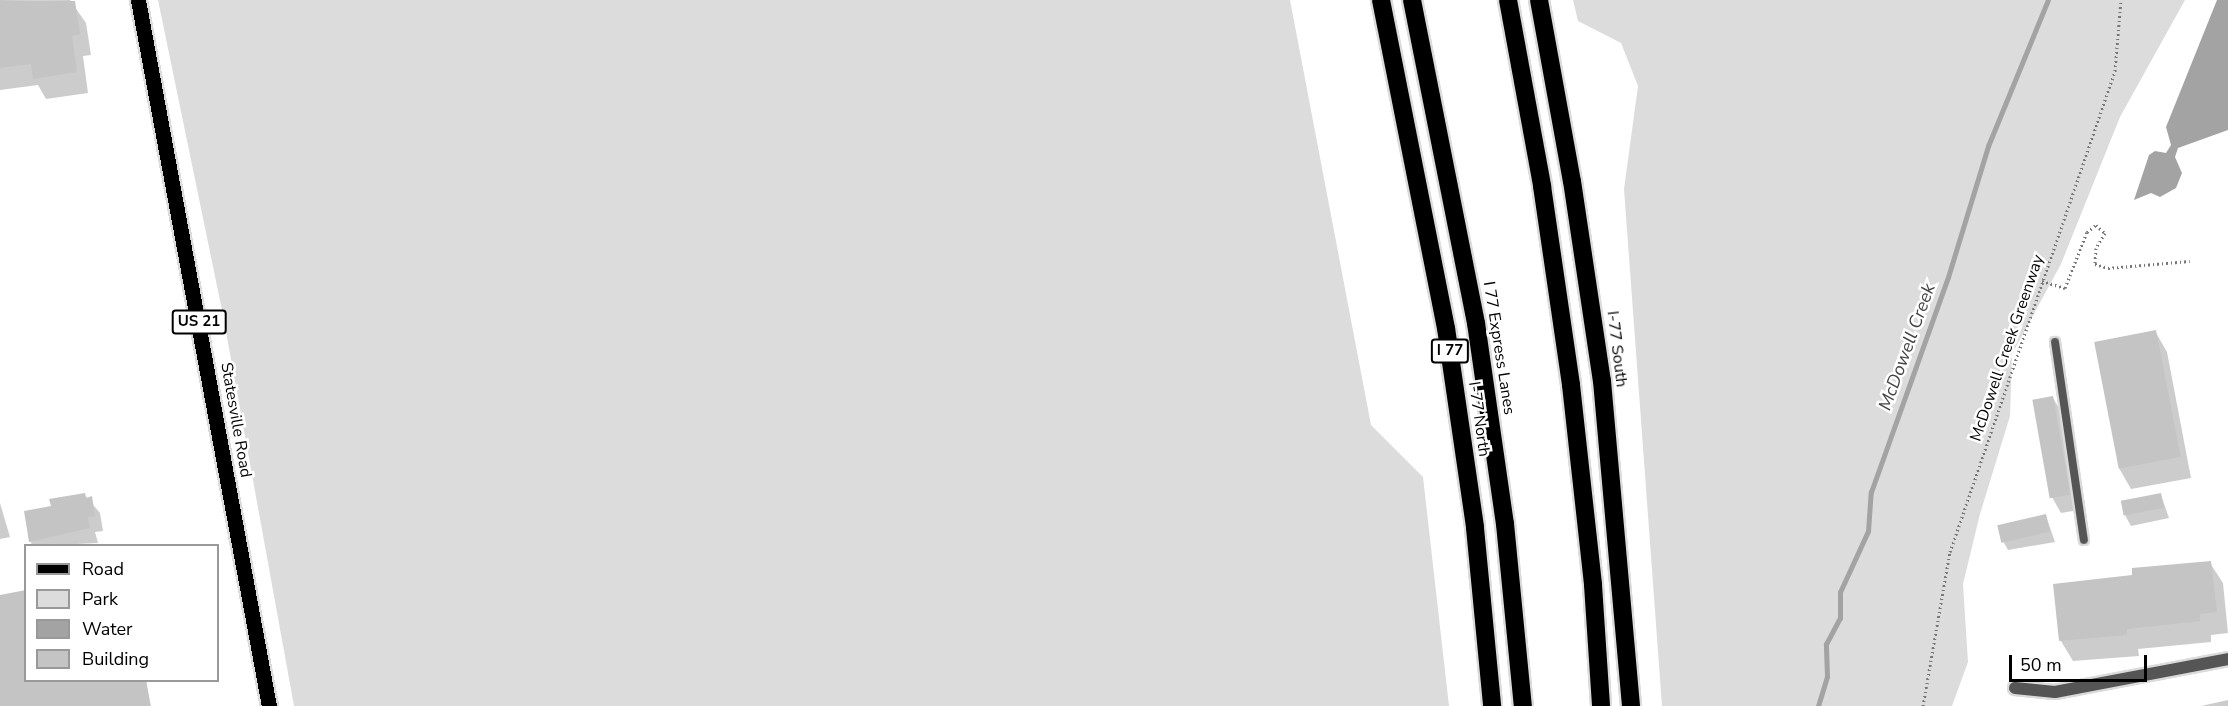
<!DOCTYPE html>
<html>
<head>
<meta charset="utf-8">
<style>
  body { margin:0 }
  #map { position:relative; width:2228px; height:706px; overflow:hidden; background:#fff; font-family:"Nunito Sans",sans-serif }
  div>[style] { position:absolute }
  .green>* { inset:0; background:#dcdcdc }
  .water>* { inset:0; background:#a3a3a3 }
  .shadow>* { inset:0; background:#0003 }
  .stream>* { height:5px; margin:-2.5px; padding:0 2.5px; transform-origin:2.5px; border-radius:2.5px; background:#a3a3a3 }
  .building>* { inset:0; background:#c4c4c4; transform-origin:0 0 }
  .path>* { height:3px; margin-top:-1.5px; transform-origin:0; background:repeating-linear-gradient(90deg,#777 0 1.5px,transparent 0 4.5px) }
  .roads { filter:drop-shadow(2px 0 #dbdbdb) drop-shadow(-2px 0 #dbdbdb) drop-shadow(0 2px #dbdbdb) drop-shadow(0 -2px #dbdbdb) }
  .service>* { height:8px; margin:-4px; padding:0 4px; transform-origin:4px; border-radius:4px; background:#555 }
  .minor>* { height:12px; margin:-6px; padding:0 6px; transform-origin:6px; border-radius:6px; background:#555 }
  .primary>* { height:15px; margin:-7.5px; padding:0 7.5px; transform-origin:7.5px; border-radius:7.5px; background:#000 }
  .motorway>* { height:18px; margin:-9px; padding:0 9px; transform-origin:9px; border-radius:9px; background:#000 }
  span { translate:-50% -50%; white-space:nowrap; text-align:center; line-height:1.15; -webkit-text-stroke:5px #fff; paint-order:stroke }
  .shield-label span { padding:2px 4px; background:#fff; border:2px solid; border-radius:4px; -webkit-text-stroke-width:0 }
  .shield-label { font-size:15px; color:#000; font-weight:700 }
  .street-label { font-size:16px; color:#000 }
  .water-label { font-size:18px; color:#444; font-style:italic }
  .legend { position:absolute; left:24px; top:544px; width:195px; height:138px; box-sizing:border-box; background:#fff; border:2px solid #999; margin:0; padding:8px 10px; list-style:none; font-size:18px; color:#000 }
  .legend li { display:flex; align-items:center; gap:12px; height:30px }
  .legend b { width:30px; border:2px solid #999 }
  .scale { position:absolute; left:2009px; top:655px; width:138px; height:27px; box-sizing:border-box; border:3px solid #000; border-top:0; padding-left:8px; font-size:18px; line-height:21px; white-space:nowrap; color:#000; -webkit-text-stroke:4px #fff; paint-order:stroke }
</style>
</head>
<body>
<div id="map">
  <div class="green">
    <i style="clip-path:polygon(158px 0,1290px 0,1371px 425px,1423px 477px,1449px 706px,294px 706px,223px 315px)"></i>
    <i style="clip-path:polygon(1573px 0,2185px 0,2120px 117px,2061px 264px,2012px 354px,2010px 416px,1980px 514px,1963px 584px,1968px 662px,1952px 706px,1662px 706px,1624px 189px,1638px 86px,1621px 43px,1578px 21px)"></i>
  </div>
  <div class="water">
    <i style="clip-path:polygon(2217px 0,2228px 0,2228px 130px,2178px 148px,2175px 157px,2182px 173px,2176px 188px,2160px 197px,2151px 193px,2134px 200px,2149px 155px,2155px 151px,2166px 153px,2171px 145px,2166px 127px)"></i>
  </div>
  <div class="shadow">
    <i style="clip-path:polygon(70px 0,86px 23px,91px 55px,83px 56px,88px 93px,46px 99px,38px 85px,0 90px,0 1px)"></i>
    <i style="clip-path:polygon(2155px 331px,2167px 352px,2191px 478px,2131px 489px,2119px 468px)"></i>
    <i style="clip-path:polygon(2053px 398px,2062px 413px,2079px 510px,2061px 513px,2052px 497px)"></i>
    <i style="clip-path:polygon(84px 494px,100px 513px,103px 531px,95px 532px,98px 543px,33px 546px,30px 541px,53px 507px)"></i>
    <i style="clip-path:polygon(2161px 495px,2169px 518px,2131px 526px,2125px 515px)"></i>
    <i style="clip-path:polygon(0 503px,10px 537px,0 539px)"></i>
    <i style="clip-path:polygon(2046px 516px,2055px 542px,2008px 550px,2002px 539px)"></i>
    <i style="clip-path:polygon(2210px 563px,2223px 583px,2228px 633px,2211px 635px,2211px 642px,2138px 649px,2139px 656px,2073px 661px,2061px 641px,2134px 577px)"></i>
    <i style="clip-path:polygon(0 596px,26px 680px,146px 680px,151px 706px,0 706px)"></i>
    <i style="clip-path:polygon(2228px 700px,2228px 706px,2201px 706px)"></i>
  </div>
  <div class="stream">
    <i style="left:1818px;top:706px;width:31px;rotate:-73deg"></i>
    <i style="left:1827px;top:676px;width:32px;rotate:-92deg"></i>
    <i style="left:1826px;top:644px;width:30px;rotate:-62deg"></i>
    <i style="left:1840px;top:618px;width:26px;rotate:-90deg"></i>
    <i style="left:1840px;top:592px;width:67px;rotate:-65.3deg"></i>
    <i style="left:1868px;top:531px;width:39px;rotate:-86deg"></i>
    <i style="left:1871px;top:492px;width:228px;rotate:-70.3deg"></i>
    <i style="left:1948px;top:277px;width:137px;rotate:-73deg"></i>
    <i style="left:1988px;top:146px;width:158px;rotate:-67.7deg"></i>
  </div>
  <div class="building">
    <i style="clip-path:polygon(0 0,75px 1px,80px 34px,72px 36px,77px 72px,33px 79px,31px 64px,0 68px)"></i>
    <i style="left:2156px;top:330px;width:129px;height:63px;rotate:79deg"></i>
    <i style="left:2053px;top:396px;width:100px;height:21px;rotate:80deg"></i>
    <i style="clip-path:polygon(85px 493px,86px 498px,92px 496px,95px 516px,88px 517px,90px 528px,29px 542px,24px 511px,51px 506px,49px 499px)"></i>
    <i style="left:2161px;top:493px;width:15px;height:41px;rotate:79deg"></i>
    <i style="left:2046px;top:514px;width:18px;height:50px;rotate:77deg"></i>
    <i style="clip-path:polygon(2211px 561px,2217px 612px,2200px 614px,2200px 621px,2127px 629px,2127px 635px,2059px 641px,2053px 584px,2132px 575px,2132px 568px)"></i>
    <i style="clip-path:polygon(26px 590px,26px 681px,146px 681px,150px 706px,0 706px,0 595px)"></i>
  </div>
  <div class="path">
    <i style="left:2042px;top:281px;width:24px;rotate:17deg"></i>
    <i style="left:2065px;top:288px;width:60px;rotate:-68.6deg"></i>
    <i style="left:2087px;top:232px;width:11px;rotate:-38deg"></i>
    <i style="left:2096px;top:225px;width:12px;rotate:42deg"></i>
    <i style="left:2105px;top:233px;width:17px;rotate:121deg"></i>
    <i style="left:2096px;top:248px;width:16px;rotate:94deg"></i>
    <i style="left:2095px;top:264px;width:14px;rotate:17deg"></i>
    <i style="left:2108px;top:268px;width:82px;rotate:-4.9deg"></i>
    <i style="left:1923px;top:706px;width:156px;rotate:-80.1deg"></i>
    <i style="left:1950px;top:552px;width:509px;rotate:-71.07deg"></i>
    <i style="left:2115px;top:71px;width:71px;rotate:-85.2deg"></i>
  </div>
  <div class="roads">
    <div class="service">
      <i style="left:2055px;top:342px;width:200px;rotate:81.7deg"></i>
    </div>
    <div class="minor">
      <i style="left:2015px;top:688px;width:40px;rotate:5.7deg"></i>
      <i style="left:2055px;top:692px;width:176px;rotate:-10.8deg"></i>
    </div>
    <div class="primary">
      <i style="left:138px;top:0;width:718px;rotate:79.49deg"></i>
    </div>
    <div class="motorway">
      <i style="left:1381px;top:0;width:334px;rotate:78.8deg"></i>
      <i style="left:1446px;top:328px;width:202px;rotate:81.7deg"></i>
      <i style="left:1475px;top:528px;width:179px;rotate:84.5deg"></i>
      <i style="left:1412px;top:0;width:329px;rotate:78.8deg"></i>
      <i style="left:1476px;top:323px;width:203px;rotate:81.8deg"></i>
      <i style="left:1505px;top:524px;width:183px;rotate:84.4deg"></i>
      <i style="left:1508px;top:0;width:189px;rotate:79.6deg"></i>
      <i style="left:1542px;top:186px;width:201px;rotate:81.7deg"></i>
      <i style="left:1571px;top:385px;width:201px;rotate:83.7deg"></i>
      <i style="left:1593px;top:585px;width:121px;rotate:86.2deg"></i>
      <i style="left:1539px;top:0;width:184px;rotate:79.7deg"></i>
      <i style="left:1572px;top:181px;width:202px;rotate:81.5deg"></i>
      <i style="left:1602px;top:381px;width:326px;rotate:84.9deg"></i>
    </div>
  </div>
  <div class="shield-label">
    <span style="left:199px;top:322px">US 21</span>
    <span style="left:1450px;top:351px">I 77</span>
  </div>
  <div class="street-label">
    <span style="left:1499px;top:348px;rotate:81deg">I 77 Express Lanes</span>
    <span style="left:2007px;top:348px;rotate:-71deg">McDowell Creek Greenway</span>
    <span style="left:1617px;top:349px;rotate:83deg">I-77 South</span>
    <span style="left:1479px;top:419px;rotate:82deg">I-77 North</span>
    <span style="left:236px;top:420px;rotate:80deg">Statesville Road</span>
  </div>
  <div class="water-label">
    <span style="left:1907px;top:347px;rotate:-70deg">McDowell Creek</span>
  </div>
  <ul class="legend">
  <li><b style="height:8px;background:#000"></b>Road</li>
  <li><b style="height:16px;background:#dcdcdc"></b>Park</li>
  <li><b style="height:16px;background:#a3a3a3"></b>Water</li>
  <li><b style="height:16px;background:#c4c4c4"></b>Building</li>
  </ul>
  <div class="scale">50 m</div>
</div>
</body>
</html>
